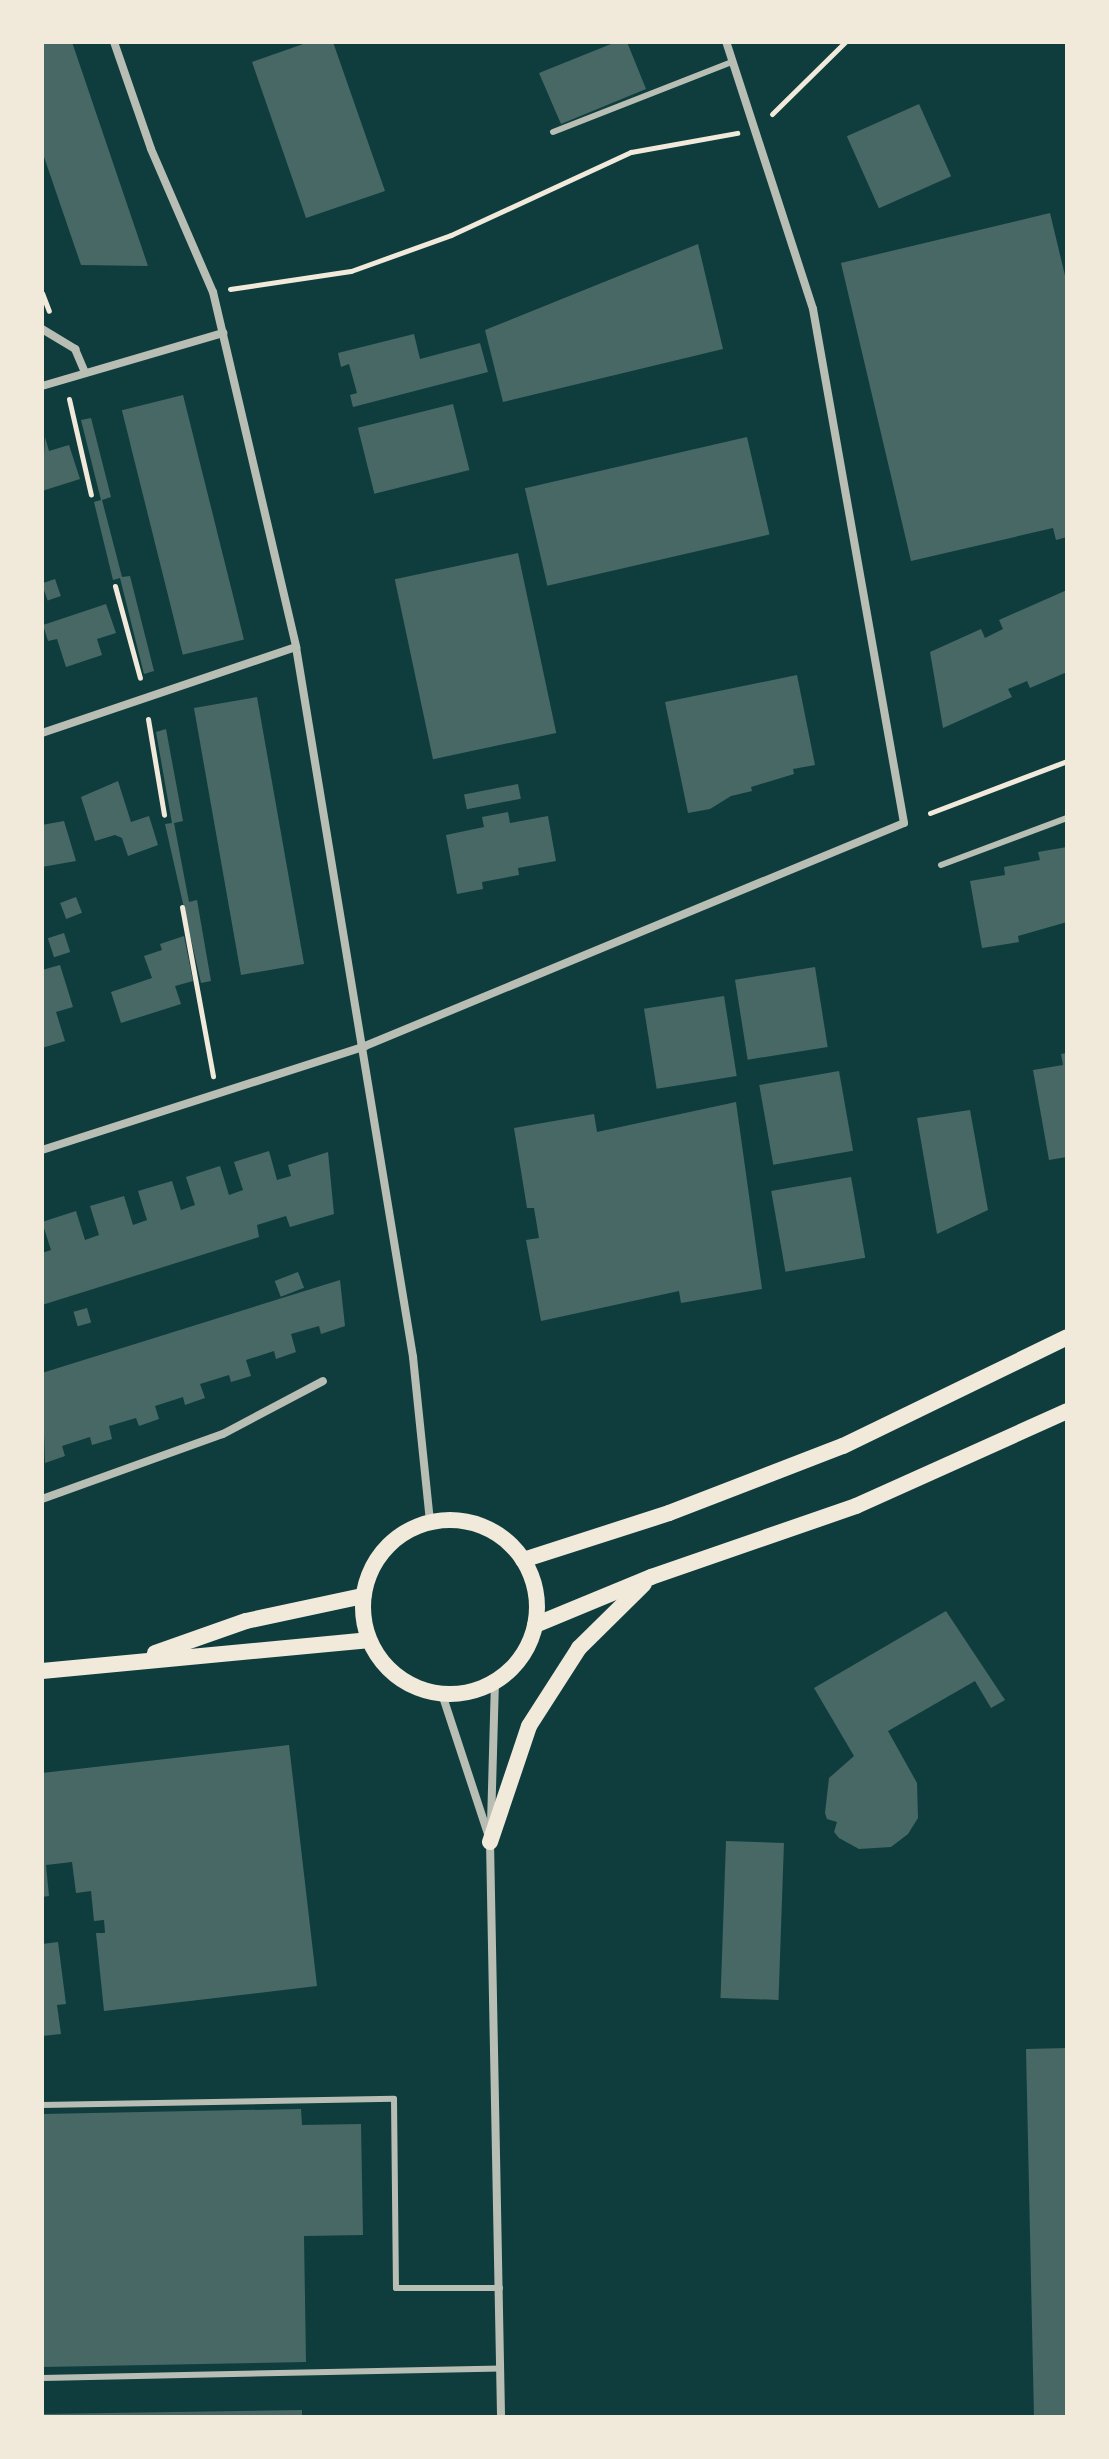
<!DOCTYPE html>
<html>
<head>
<meta charset="utf-8">
<style>
  body { margin:0 }
  #map { position:relative; width:1109px; height:2459px; overflow:hidden; background:#0f3d3e; font-family:"Source Serif 4",serif }
  div>[style] { position:absolute }
  .building>* { inset:0; background:#486865; transform-origin:0 0 }
  .path>* { height:5px; margin:-2.5px; padding:0 2.5px; transform-origin:2.5px; border-radius:2.5px; background:#f1e9da }
  .service>* { height:6px; margin:-3px; padding:0 3px; transform-origin:3px; border-radius:3px; background:#b8beb3 }
  .minor>* { height:8px; margin:-4px; padding:0 4px; transform-origin:4px; border-radius:4px; background:#b8beb3 }
  .secondary>* { height:16px; margin:-8px; padding:0 8px; transform-origin:8px; border-radius:8px; background:#f1e9da }
  .secondary>.ring { margin:-8px; padding:0; box-sizing:content-box; background:none; border:16px solid #f1e9da; border-radius:50% }
  span { translate:-50% -50%; white-space:nowrap; text-align:center; line-height:1.15; -webkit-text-stroke:6px #f1e9da; paint-order:stroke }
  .frame { position:absolute; inset:0; border:44px solid #f1e9da; pointer-events:none }
</style>
</head>
<body>
<div id="map">
  <div class="building">
    <i style="clip-path:polygon(42px 42px,72px 42px,148px 266px,81px 265px,42px 151px)"></i>
    <i style="clip-path:polygon(309px 42px,333px 42px,385px 191px,306px 218px,252px 62px)"></i>
    <i style="clip-path:polygon(616px 42px,627px 42px,646px 89px,561px 124px,539px 73px)"></i>
    <i style="left:919px;top:104px;width:79px;height:79px;rotate:66deg"></i>
    <i style="clip-path:polygon(1050px 213px,1067px 284px,1067px 537px,1056px 540px,1053px 528px,911px 561px,841px 263px)"></i>
    <i style="clip-path:polygon(698px 244px,723px 349px,503px 402px,485px 330px)"></i>
    <i style="clip-path:polygon(414px 334px,420px 359px,480px 343px,488px 372px,353px 407px,350px 395px,357px 393px,349px 364px,341px 367px,338px 353px)"></i>
    <i style="left:183px;top:395px;width:252px;height:63px;rotate:76deg"></i>
    <i style="left:453px;top:404px;width:68px;height:98px;rotate:76deg"></i>
    <i style="clip-path:polygon(91px 418px,111px 497px,102px 500px,122px 577px,130px 576px,154px 671px,144px 674px,120px 578px,113px 580px,94px 502px,101px 500px,81px 420px)"></i>
    <i style="clip-path:polygon(45px 437px,49px 451px,69px 445px,80px 479px,42px 491px)"></i>
    <i style="left:747px;top:437px;width:100px;height:228px;rotate:77deg"></i>
    <i style="left:518px;top:553px;width:184px;height:126px;rotate:78deg"></i>
    <i style="left:55px;top:579px;width:18px;height:14px;rotate:71deg"></i>
    <i style="clip-path:polygon(1067px 590px,1067px 672px,1030px 688px,1027px 681px,1008px 689px,1012px 697px,943px 728px,930px 652px,981px 629px,985px 638px,1003px 629px,999px 620px)"></i>
    <i style="clip-path:polygon(106px 604px,116px 633px,97px 639px,102px 655px,66px 667px,57px 639px,48px 641px,43px 625px)"></i>
    <i style="clip-path:polygon(797px 675px,815px 765px,793px 769px,794px 774px,751px 787px,752px 791px,731px 796px,710px 809px,688px 813px,665px 702px)"></i>
    <i style="left:257px;top:697px;width:271px;height:64px;rotate:80deg"></i>
    <i style="clip-path:polygon(166px 729px,183px 821px,174px 823px,189px 902px,197px 900px,211px 981px,201px 983px,165px 824px,172px 823px,156px 732px)"></i>
    <i style="clip-path:polygon(118px 781px,131px 822px,149px 816px,158px 845px,128px 856px,122px 838px,115px 835px,95px 841px,81px 797px)"></i>
    <i style="left:518px;top:784px;width:15px;height:55px;rotate:79deg"></i>
    <i style="clip-path:polygon(508px 812px,510px 823px,548px 816px,556px 861px,518px 868px,519px 875px,482px 882px,483px 889px,457px 894px,446px 835px,484px 827px,482px 817px)"></i>
    <i style="clip-path:polygon(64px 821px,76px 861px,42px 867px,42px 825px)"></i>
    <i style="clip-path:polygon(1067px 847px,1067px 922px,1018px 936px,1019px 942px,982px 948px,970px 881px,1005px 875px,1004px 867px,1040px 860px,1038px 852px)"></i>
    <i style="left:76px;top:897px;width:17px;height:17px;rotate:69deg"></i>
    <i style="left:64px;top:933px;width:20px;height:17px;rotate:72deg"></i>
    <i style="clip-path:polygon(184px 936px,193px 981px,175px 986px,181px 1004px,121px 1023px,111px 992px,152px 978px,144px 956px,162px 950px,160px 944px)"></i>
    <i style="clip-path:polygon(60px 965px,73px 1007px,56px 1012px,65px 1041px,42px 1048px,42px 970px)"></i>
    <i style="left:815px;top:967px;width:81px;height:81px;rotate:81deg"></i>
    <i style="left:724px;top:996px;width:81px;height:81px;rotate:81deg"></i>
    <i style="clip-path:polygon(1067px 1053px,1067px 1157px,1049px 1160px,1033px 1070px,1063px 1065px,1061px 1054px)"></i>
    <i style="left:839px;top:1071px;width:81px;height:81px;rotate:80deg"></i>
    <i style="clip-path:polygon(736px 1102px,762px 1289px,681px 1303px,679px 1291px,541px 1321px,526px 1240px,539px 1238px,534px 1208px,527px 1208px,514px 1128px,594px 1114px,597px 1132px)"></i>
    <i style="clip-path:polygon(970px 1110px,988px 1210px,937px 1234px,917px 1118px)"></i>
    <i style="clip-path:polygon(269px 1151px,277px 1180px,291px 1176px,288px 1165px,328px 1152px,334px 1214px,290px 1227px,286px 1216px,257px 1225px,259px 1237px,42px 1305px,42px 1253px,51px 1250px,42px 1222px,76px 1211px,85px 1240px,99px 1235px,90px 1206px,124px 1196px,133px 1225px,147px 1220px,138px 1191px,172px 1181px,181px 1210px,195px 1205px,186px 1177px,220px 1166px,229px 1195px,243px 1190px,234px 1162px)"></i>
    <i style="left:851px;top:1177px;width:82px;height:81px;rotate:80deg"></i>
    <i style="left:298px;top:1272px;width:17px;height:25px;rotate:69deg"></i>
    <i style="clip-path:polygon(340px 1280px,345px 1326px,321px 1334px,319px 1326px,291px 1334px,296px 1352px,276px 1359px,274px 1351px,246px 1360px,251px 1376px,231px 1382px,229px 1375px,200px 1384px,205px 1398px,185px 1405px,183px 1397px,155px 1406px,159px 1419px,139px 1426px,136px 1418px,109px 1426px,112px 1439px,92px 1445px,90px 1437px,62px 1446px,65px 1456px,45px 1463px,42px 1373px)"></i>
    <i style="left:87px;top:1308px;width:15px;height:14px;rotate:74deg"></i>
    <i style="clip-path:polygon(946px 1611px,1005px 1700px,991px 1708px,975px 1681px,888px 1731px,917px 1783px,918px 1818px,908px 1834px,891px 1847px,859px 1849px,839px 1838px,834px 1832px,837px 1822px,827px 1819px,825px 1813px,829px 1778px,854px 1756px,814px 1688px)"></i>
    <i style="clip-path:polygon(289px 1745px,317px 1986px,104px 2011px,96px 1933px,105px 1933px,104px 1920px,94px 1921px,91px 1891px,76px 1893px,72px 1862px,46px 1865px,49px 1896px,42px 1897px,42px 1773px)"></i>
    <i style="left:726px;top:1841px;width:58px;height:157px;rotate:2deg"></i>
    <i style="clip-path:polygon(58px 1942px,66px 2004px,57px 2005px,61px 2034px,42px 2036px,42px 1944px)"></i>
    <i style="clip-path:polygon(1067px 2048px,1067px 2417px,1034px 2417px,1026px 2049px)"></i>
    <i style="clip-path:polygon(301px 2109px,302px 2125px,361px 2124px,363px 2235px,304px 2236px,306px 2362px,42px 2367px,42px 2114px)"></i>
    <i style="clip-path:polygon(302px 2410px,302px 2417px,42px 2417px,42px 2414px)"></i>
  </div>
  <div class="path">
    <i style="left:772px;top:114px;width:103px;rotate:-44.6deg"></i>
    <i style="left:230px;top:289px;width:122px;rotate:-8.5deg"></i>
    <i style="left:351px;top:271px;width:106px;rotate:-19.8deg"></i>
    <i style="left:451px;top:235px;width:198px;rotate:-24.8deg"></i>
    <i style="left:631px;top:152px;width:108px;rotate:-10.2deg"></i>
    <i style="left:42px;top:293px;width:19px;rotate:69deg"></i>
    <i style="left:69px;top:399px;width:98px;rotate:77.1deg"></i>
    <i style="left:115px;top:586px;width:95px;rotate:74.8deg"></i>
    <i style="left:148px;top:719px;width:97px;rotate:80.5deg"></i>
    <i style="left:930px;top:813px;width:147px;rotate:-20.8deg"></i>
    <i style="left:182px;top:907px;width:172px;rotate:79.6deg"></i>
  </div>
  <div class="service">
    <i style="left:553px;top:132px;width:192px;rotate:-21.4deg"></i>
    <i style="left:941px;top:865px;width:134px;rotate:-20.5deg"></i>
    <i style="left:42px;top:2105px;width:352px;rotate:-1deg"></i>
    <i style="left:394px;top:2099px;width:189px;rotate:89.4deg"></i>
    <i style="left:396px;top:2288px;width:104px"></i>
    <i style="left:42px;top:2378px;width:459px;rotate:-1.2deg"></i>
  </div>
  <div class="minor">
    <i style="left:114px;top:42px;width:113px;rotate:70.9deg"></i>
    <i style="left:151px;top:149px;width:156px;rotate:66.6deg"></i>
    <i style="left:213px;top:292px;width:365px;rotate:76.8deg"></i>
    <i style="left:296px;top:647px;width:720px;rotate:80.64deg"></i>
    <i style="left:413px;top:1357px;width:165px;rotate:84.1deg"></i>
    <i style="left:42px;top:329px;width:39px;rotate:31deg"></i>
    <i style="left:75px;top:349px;width:25px;rotate:67deg"></i>
    <i style="left:42px;top:386px;width:189px;rotate:-16.3deg"></i>
    <i style="left:42px;top:733px;width:268px;rotate:-18.7deg"></i>
    <i style="left:42px;top:1150px;width:339px;rotate:-17.8deg"></i>
    <i style="left:365px;top:1046px;width:583px;rotate:-22.48deg"></i>
    <i style="left:904px;top:823px;width:522px;rotate:-100.04deg"></i>
    <i style="left:813px;top:309px;width:281px;rotate:-108deg"></i>
    <i style="left:42px;top:1499px;width:192px;rotate:-19.8deg"></i>
    <i style="left:223px;top:1434px;width:113px;rotate:-27.9deg"></i>
    <i style="left:442px;top:1694px;width:151px;rotate:71.8deg"></i>
    <i style="left:491px;top:1824px;width:142px;rotate:-88.4deg"></i>
    <i style="left:490px;top:1842px;width:575px;rotate:88.9deg"></i>
  </div>
  <div class="secondary">
    <i class="ring" style="left:363px;top:1520px;width:158px;height:158px"></i>
    <i style="left:523px;top:1560px;width:153px;rotate:-17.8deg"></i>
    <i style="left:669px;top:1513px;width:186px;rotate:-21.1deg"></i>
    <i style="left:843px;top:1446px;width:249px;rotate:-25.9deg"></i>
    <i style="left:535px;top:1625px;width:126px;rotate:-22.5deg"></i>
    <i style="left:651px;top:1577px;width:217px;rotate:-19.1deg"></i>
    <i style="left:856px;top:1506px;width:231px;rotate:-24.2deg"></i>
    <i style="left:155px;top:1653px;width:96px;rotate:-19.4deg"></i>
    <i style="left:246px;top:1621px;width:120px;rotate:-12.1deg"></i>
    <i style="left:42px;top:1671px;width:327px;rotate:-5.4deg"></i>
    <i style="left:490px;top:1842px;width:122px;rotate:-71.4deg"></i>
    <i style="left:529px;top:1726px;width:93px;rotate:-57.3deg"></i>
    <i style="left:579px;top:1648px;width:91px;rotate:-44.6deg"></i>
  </div>
  <div class="frame"></div>
</div>
</body>
</html>
